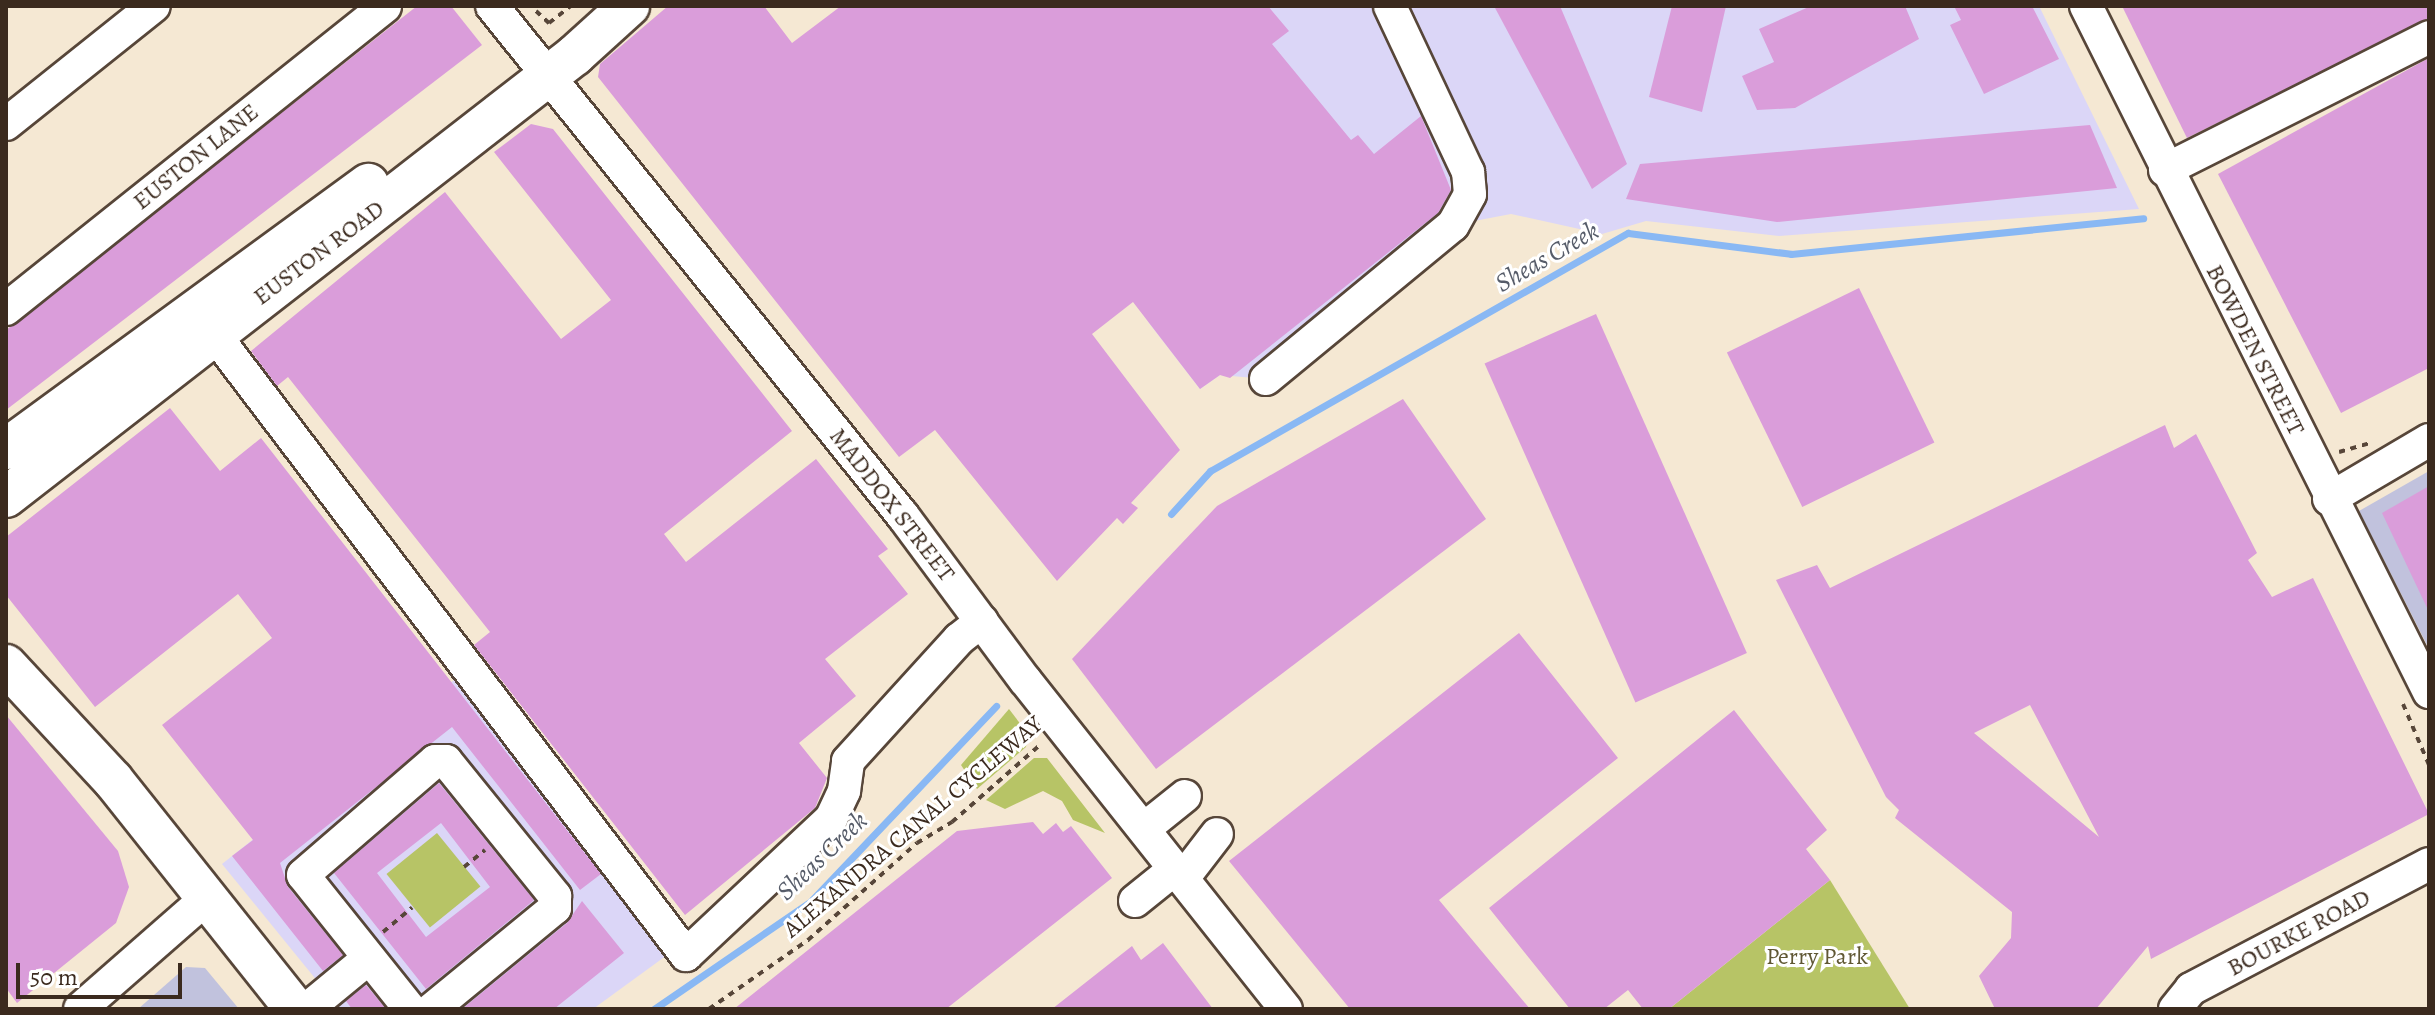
<!DOCTYPE html>
<html>
<head>
<meta charset="utf-8">
<style>
  body { margin:0 }
  #map { position:relative; width:2435px; height:1015px; overflow:hidden; background:#f5e8d3; font-family:Alegreya,serif }
  div>[style] { position:absolute }
  .built>* { inset:0; background:#dbd6f7 }
  .industrial>* { inset:0; background:#c1c2dd }
  .green>* { inset:0; background:#b7c466; transform-origin:0 0 }
  .stream>* { height:7px; margin:-3.5px; padding:0 3.5px; transform-origin:3.5px; border-radius:3.5px; background:#89b8f4 }
  .building>* { inset:0; background:#da9dda; transform-origin:0 0 }
  .path>* { height:4px; margin-top:-2px; transform-origin:0; background:repeating-linear-gradient(90deg,#574639 0 6px,transparent 0 12px) }
  .roads { filter:drop-shadow(2px 0 #574639) drop-shadow(-2px 0 #574639) drop-shadow(0 2px #574639) drop-shadow(0 -2px #574639) }
  .minor>* { height:32px; margin:-16px; padding:0 16px; transform-origin:16px; border-radius:16px; background:#fff }
  .major>* { height:40px; margin:-20px; padding:0 20px; transform-origin:20px; border-radius:20px; background:#fff }
  span { translate:-50% -50%; white-space:nowrap; text-align:center; line-height:1.15; -webkit-text-stroke:6px #fff; paint-order:stroke }
  .street-label { font-size:24px; color:#3b2a1e }
  .park-label { font-size:24px; color:#605834 }
  .water-label { font-size:26px; color:#565c69; font-style:italic }
  .frame { position:absolute; inset:0; border:8px solid #3b2a1e; pointer-events:none }
  .scale { position:absolute; left:16px; top:963px; width:166px; height:36px; box-sizing:border-box; border:4px solid #3b2a1e; border-top:0; padding-left:10px; font-size:24px; line-height:28px; white-space:nowrap; color:#3b2a1e; -webkit-text-stroke:6px #fff; paint-order:stroke }
</style>
</head>
<body>
<div id="map">
  <div class="built">
    <i style="clip-path:polygon(944px 6px,2039px 6px,2139px 209px,1779px 236px,1646px 221px,1602px 234px,1511px 214px,1453px 225px,1266px 379px,1220px 375px,1200px 389px,1149px 323px)"></i>
    <i style="clip-path:polygon(463px 673px,674px 950px,593px 1009px,340px 1009px,222px 864px)"></i>
  </div>
  <div class="industrial">
    <i style="clip-path:polygon(2429px 471px,2429px 649px,2359px 511px)"></i>
    <i style="clip-path:polygon(186px 967px,205px 968px,239px 1009px,138px 1009px)"></i>
  </div>
  <div class="green">
    <i style="clip-path:polygon(1009px 709px,1028px 734px,1026px 747px,977px 789px,961px 765px)"></i>
    <i style="clip-path:polygon(1034px 758px,1047px 758px,1105px 833px,1073px 820px,1062px 801px,1043px 791px,1005px 809px,986px 800px)"></i>
    <i style="left:437px;top:833px;width:69px;height:65px;rotate:51deg"></i>
    <i style="clip-path:polygon(1830px 880px,1910px 1009px,1669px 1009px)"></i>
  </div>
  <div class="stream">
    <i style="left:1171px;top:514px;width:58px;rotate:-47.8deg"></i>
    <i style="left:1210px;top:471px;width:481px;rotate:-29.7deg"></i>
    <i style="left:1628px;top:233px;width:164px;rotate:7.3deg"></i>
    <i style="left:1791px;top:254px;width:354px;rotate:-5.8deg"></i>
    <i style="left:654px;top:1009px;width:191px;rotate:-34.5deg"></i>
    <i style="left:811px;top:901px;width:269px;rotate:-46.5deg"></i>
  </div>
  <div class="building">
    <i style="clip-path:polygon(417px 6px,451px 6px,482px 45px,6px 410px,6px 330px)"></i>
    <i style="clip-path:polygon(668px 6px,764px 6px,792px 43px,841px 6px,1268px 6px,1289px 31px,1272px 44px,1351px 140px,1358px 135px,1374px 154px,1421px 116px,1451px 190px,1438px 213px,1230px 378px,1220px 375px,1200px 389px,1133px 302px,1092px 334px,1180px 450px,1131px 503px,1138px 508px,1123px 524px,1117px 518px,1057px 581px,935px 430px,899px 457px,598px 77px,600px 64px)"></i>
    <i style="clip-path:polygon(1494px 6px,1560px 6px,1627px 164px,1592px 189px)"></i>
    <i style="clip-path:polygon(1672px 6px,1726px 6px,1702px 112px,1649px 97px)"></i>
    <i style="clip-path:polygon(1811px 6px,1905px 6px,1919px 39px,1795px 108px,1757px 110px,1742px 76px,1774px 62px,1759px 29px)"></i>
    <i style="clip-path:polygon(1954px 6px,2032px 6px,2059px 59px,1984px 94px,1950px 25px,1961px 20px)"></i>
    <i style="clip-path:polygon(2122px 6px,2429px 6px,2429px 18px,2187px 138px)"></i>
    <i style="clip-path:polygon(2429px 58px,2429px 368px,2341px 413px,2218px 174px)"></i>
    <i style="clip-path:polygon(531px 124px,553px 129px,792px 431px,664px 534px,686px 562px,816px 459px,888px 549px,878px 556px,908px 594px,825px 659px,856px 696px,799px 743px,827px 778px,815px 808px,685px 915px,474px 645px,490px 632px,288px 377px,277px 386px,251px 351px,445px 192px,561px 339px,611px 300px,494px 152px)"></i>
    <i style="clip-path:polygon(2090px 125px,2117px 188px,1777px 222px,1626px 199px,1640px 164px)"></i>
    <i style="left:1859px;top:288px;width:172px;height:147px;rotate:64deg"></i>
    <i style="left:1596px;top:314px;width:371px;height:122px;rotate:66deg"></i>
    <i style="clip-path:polygon(1403px 399px,1486px 519px,1156px 769px,1072px 659px,1217px 506px)"></i>
    <i style="clip-path:polygon(170px 408px,220px 471px,261px 438px,601px 874px,580px 890px,452px 727px,280px 863px,288px 887px,343px 955px,323px 971px,232px 856px,253px 840px,162px 725px,272px 638px,238px 594px,95px 707px,6px 595px,6px 537px)"></i>
    <i style="clip-path:polygon(evenodd,2165px 425px,2174px 448px,2196px 434px,2257px 553px,2248px 560px,2272px 597px,2313px 578px,2429px 814px,2151px 959px,2148px 946px,2096px 1009px,1995px 1009px,1979px 976px,2011px 938px,2012px 912px,1895px 818px,1899px 810px,1886px 797px,1776px 580px,1817px 565px,1830px 588px,2165px 425px,2030px 705px,2099px 837px,1974px 733px,2030px 705px)"></i>
    <i style="clip-path:polygon(2429px 486px,2429px 612px,2382px 513px)"></i>
    <i style="clip-path:polygon(1519px 633px,1618px 758px,1439px 900px,1530px 1009px,1350px 1009px,1229px 861px)"></i>
    <i style="clip-path:polygon(1734px 710px,1827px 830px,1806px 849px,1830px 880px,1669px 1009px,1643px 1009px,1628px 990px,1604px 1009px,1570px 1009px,1489px 908px)"></i>
    <i style="clip-path:polygon(6px 715px,118px 851px,129px 887px,116px 923px,17px 1003px,6px 988px)"></i>
    <i style="clip-path:polygon(evenodd,439px 783px,534px 900px,426px 989px,334px 873px,439px 783px,441px 823px,490px 887px,426px 937px,377px 873px,441px 823px)"></i>
    <i style="clip-path:polygon(1033px 822px,1043px 834px,1056px 823px,1063px 832px,1071px 826px,1112px 878px,946px 1009px,734px 1009px,957px 831px)"></i>
    <i style="clip-path:polygon(582px 901px,624px 953px,554px 1009px,462px 1009px,567px 923px)"></i>
    <i style="clip-path:polygon(1163px 943px,1213px 1009px,1052px 1009px,1132px 946px,1141px 960px)"></i>
    <i style="clip-path:polygon(366px 985px,386px 1009px,352px 1009px,346px 1001px)"></i>
  </div>
  <div class="path">
    <i style="left:536px;top:11px;width:18px;rotate:43deg"></i>
    <i style="left:549px;top:23px;width:28px;rotate:-38deg"></i>
    <i style="left:2339px;top:452px;width:32px;rotate:-16deg"></i>
    <i style="left:2403px;top:704px;width:66px;rotate:66.9deg"></i>
    <i style="left:464px;top:867px;width:27px;rotate:-39deg"></i>
    <i style="left:383px;top:932px;width:38px;rotate:-40deg"></i>
    <i style="left:709px;top:1009px;width:121px;rotate:-34.9deg"></i>
    <i style="left:808px;top:940px;width:146px;rotate:-41.7deg"></i>
    <i style="left:917px;top:843px;width:41px;rotate:-31deg"></i>
    <i style="left:952px;top:822px;width:118px;rotate:-41.2deg"></i>
  </div>
  <div class="roads">
    <div class="minor">
      <i style="left:492px;top:6px;width:655px;rotate:51.14deg"></i>
      <i style="left:903px;top:516px;width:204px;rotate:53.4deg"></i>
      <i style="left:1025px;top:680px;width:420px;rotate:51.6deg"></i>
      <i style="left:2086px;top:6px;width:767px;rotate:63.43deg"></i>
      <i style="left:6px;top:124px;width:189px;rotate:-38.6deg"></i>
      <i style="left:2165px;top:170px;width:296px;rotate:-26.7deg"></i>
      <i style="left:6px;top:309px;width:485px;rotate:-38.6deg"></i>
      <i style="left:214px;top:334px;width:780px;rotate:52.76deg"></i>
      <i style="left:686px;top:955px;width:199px;rotate:-43.2deg"></i>
      <i style="left:831px;top:819px;width:31px;rotate:-65deg"></i>
      <i style="left:844px;top:791px;width:30px;rotate:-82deg"></i>
      <i style="left:848px;top:761px;width:165px;rotate:-47.7deg"></i>
      <i style="left:959px;top:639px;width:29px;rotate:-38deg"></i>
      <i style="left:1266px;top:379px;width:242px;rotate:-39.5deg"></i>
      <i style="left:1453px;top:225px;width:35px;rotate:-61deg"></i>
      <i style="left:1470px;top:194px;width:22px;rotate:-95deg"></i>
      <i style="left:1468px;top:172px;width:183px;rotate:-115.2deg"></i>
      <i style="left:2329px;top:499px;width:116px;rotate:-30.5deg"></i>
      <i style="left:1145px;top:828px;width:51px;rotate:-38.7deg"></i>
      <i style="left:1184px;top:877px;width:54px;rotate:-52.5deg"></i>
      <i style="left:1135px;top:901px;width:53px;rotate:-38.8deg"></i>
      <i style="left:80px;top:1009px;width:169px;rotate:-41.2deg"></i>
      <i style="left:307px;top:1009px;width:80px;rotate:-39.4deg"></i>
      <i style="left:410px;top:1009px;width:171px;rotate:-128.6deg"></i>
      <i style="left:303px;top:875px;width:174px;rotate:-40.8deg"></i>
      <i style="left:435px;top:761px;width:11px"></i>
      <i style="left:446px;top:761px;width:174px;rotate:51.1deg"></i>
      <i style="left:555px;top:896px;width:12px;rotate:90deg"></i>
      <i style="left:555px;top:908px;width:159px;rotate:140.6deg"></i>
      <i style="left:2175px;top:1009px;width:26px;rotate:-51deg"></i>
      <i style="left:2191px;top:989px;width:269px;rotate:-27.7deg"></i>
    </div>
    <div class="major">
      <i style="left:6px;top:449px;width:449px;rotate:-36.2deg"></i>
      <i style="left:6px;top:497px;width:721px;rotate:-37.84deg"></i>
      <i style="left:575px;top:55px;width:73px;rotate:-42.2deg"></i>
      <i style="left:6px;top:665px;width:157px;rotate:47.1deg"></i>
      <i style="left:113px;top:780px;width:293px;rotate:51.5deg"></i>
    </div>
  </div>
  <div class="street-label">
    <span style="left:196px;top:157px;rotate:-39deg">EUSTON LANE</span>
    <span style="left:319px;top:253px;rotate:-37deg">EUSTON ROAD</span>
    <span style="left:2255px;top:350px;rotate:63deg">BOWDEN STREET</span>
    <span style="left:892px;top:505px;rotate:52deg">MADDOX STREET</span>
    <span style="left:913px;top:827px;rotate:-40deg">ALEXANDRA CANAL CYCLEWAY</span>
    <span style="left:2299px;top:933px;rotate:-28deg">BOURKE ROAD</span>
  </div>
  <div class="park-label">
    <span style="left:1817px;top:957px">Perry Park</span>
  </div>
  <div class="water-label">
    <span style="left:1547px;top:257px;rotate:-30deg">Sheas Creek</span>
    <span style="left:822px;top:856px;rotate:-44deg">Sheas Creek</span>
  </div>
  <div class="frame"></div>
  <div class="scale">50 m</div>
</div>
</body>
</html>
